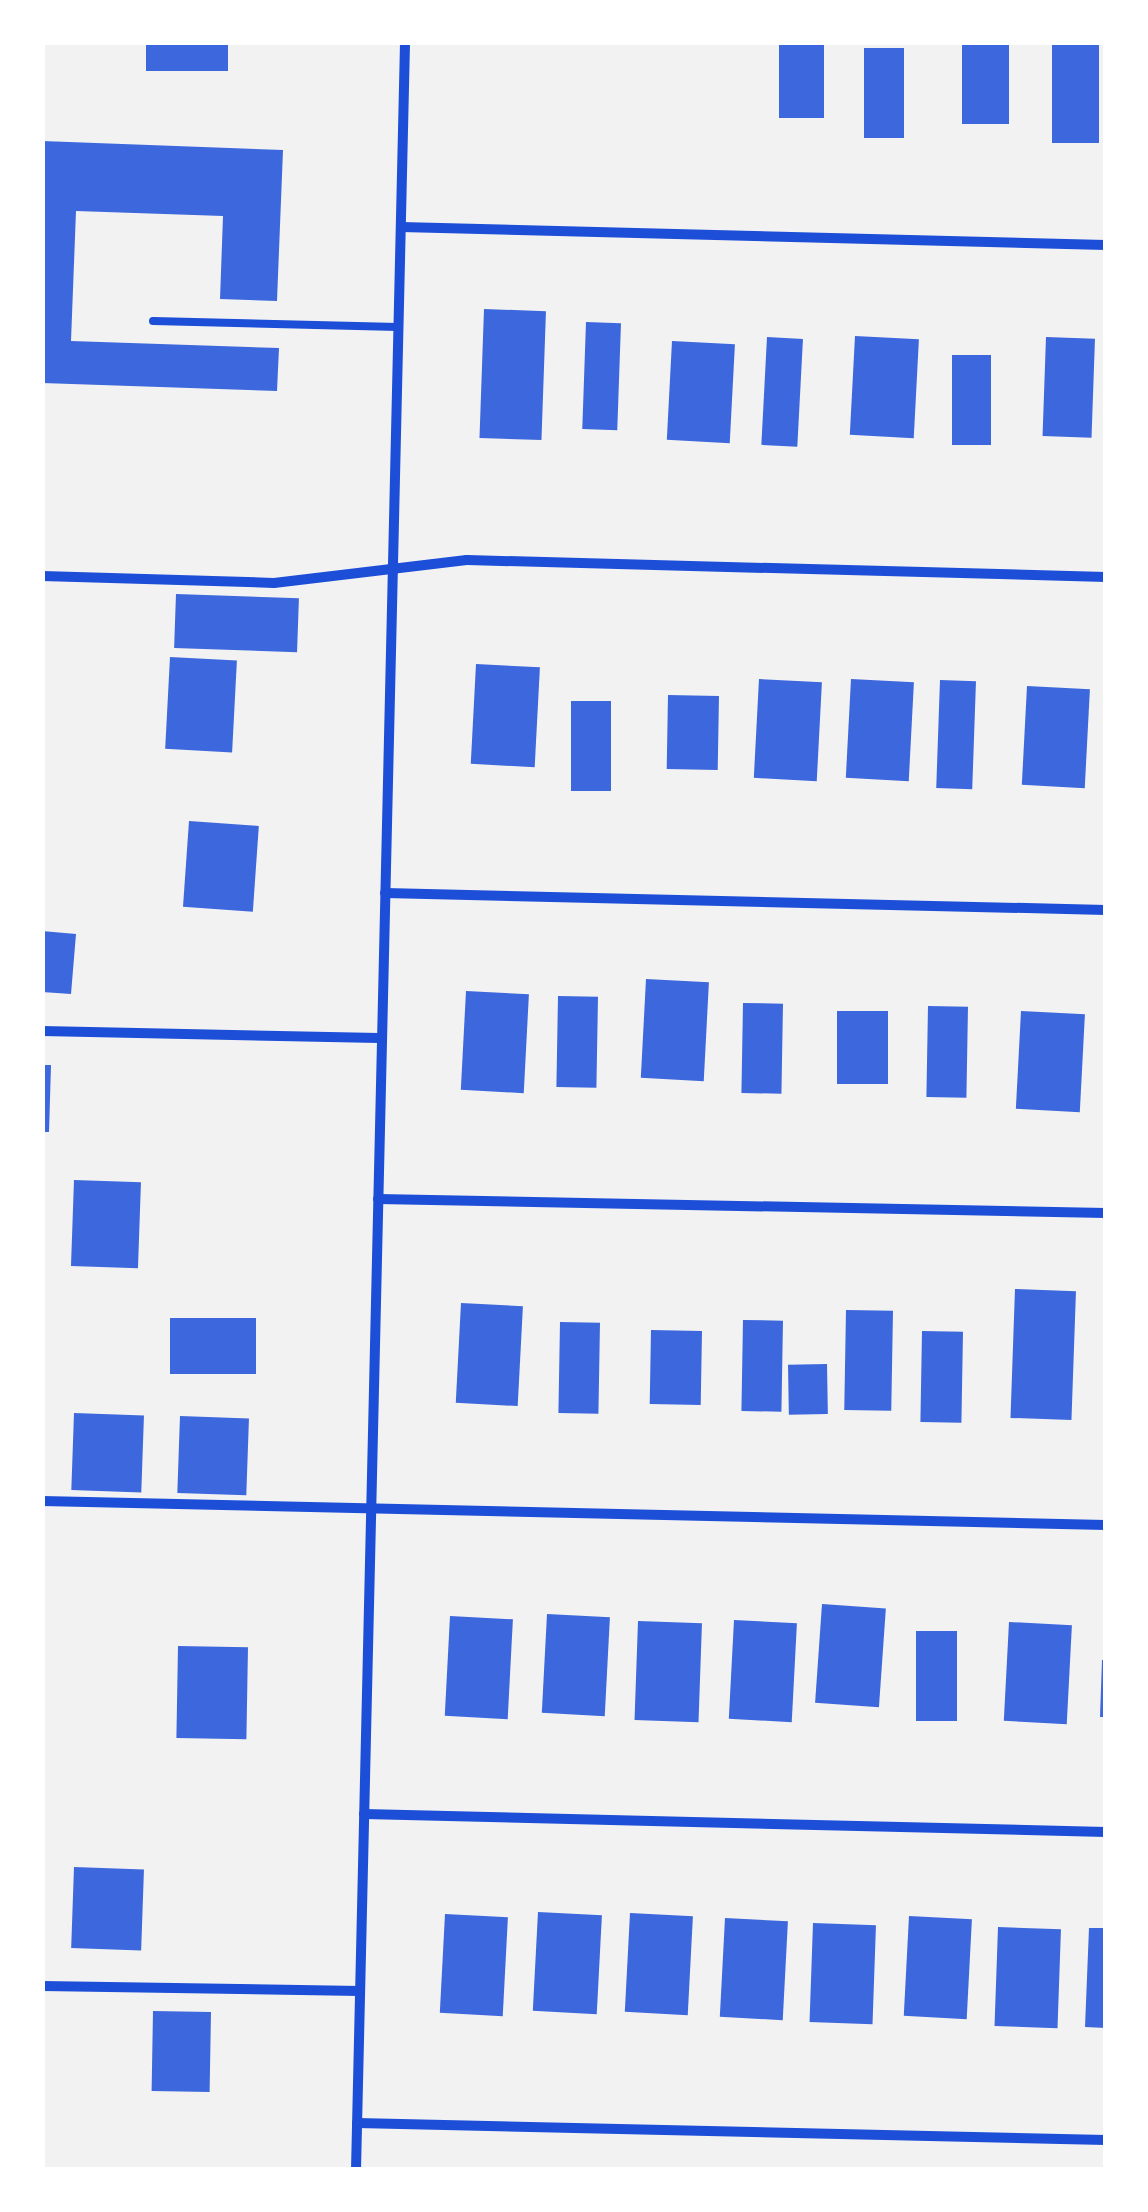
<!DOCTYPE html>
<html>
<head>
<meta charset="utf-8">
<style>
  body { margin:0 }
  #map { position:relative; width:1148px; height:2212px; overflow:hidden; background:#f2f2f2; font-family:Helvetica,sans-serif }
  div>[style] { position:absolute }
  .building>* { inset:0; background:#3d67dc; transform-origin:0 0 }
  .service>* { height:8px; margin:-4px; padding:0 4px; transform-origin:4px; border-radius:4px; background:#1d4ed8 }
  .minor>* { height:10px; margin:-5px; padding:0 5px; transform-origin:5px; border-radius:5px; background:#1d4ed8 }
  span { translate:-50% -50%; white-space:nowrap; text-align:center; line-height:1.15; -webkit-text-stroke:8px #fff; paint-order:stroke }
  .frame { position:absolute; inset:0; border:45px solid #fff; pointer-events:none }
</style>
</head>
<body>
<div id="map">
  <div class="building">
    <i style="left:146px;top:42px;width:82px;height:29px"></i>
    <i style="left:779px;top:42px;width:45px;height:76px"></i>
    <i style="left:962px;top:42px;width:47px;height:82px"></i>
    <i style="left:1052px;top:42px;width:47px;height:101px"></i>
    <i style="left:864px;top:48px;width:40px;height:90px"></i>
    <i style="clip-path:polygon(42px 141px,283px 150px,277px 301px,220px 299px,223px 216px,76px 211px,71px 341px,279px 348px,277px 391px,42px 383px)"></i>
    <i style="left:484px;top:309px;width:62px;height:129px;rotate:2deg"></i>
    <i style="left:586px;top:322px;width:35px;height:107px;rotate:2deg"></i>
    <i style="left:855px;top:336px;width:64px;height:99px;rotate:3deg"></i>
    <i style="left:767px;top:337px;width:36px;height:108px;rotate:3deg"></i>
    <i style="left:1046px;top:337px;width:49px;height:99px;rotate:2deg"></i>
    <i style="left:672px;top:341px;width:63px;height:99px;rotate:3deg"></i>
    <i style="left:952px;top:355px;width:39px;height:90px"></i>
    <i style="left:176px;top:594px;width:123px;height:54px;rotate:2deg"></i>
    <i style="left:170px;top:657px;width:67px;height:92px;rotate:3deg"></i>
    <i style="left:476px;top:664px;width:64px;height:100px;rotate:3deg"></i>
    <i style="left:759px;top:679px;width:63px;height:99px;rotate:3deg"></i>
    <i style="left:851px;top:679px;width:63px;height:99px;rotate:3deg"></i>
    <i style="left:940px;top:680px;width:36px;height:108px;rotate:2deg"></i>
    <i style="left:1027px;top:686px;width:63px;height:99px;rotate:3deg"></i>
    <i style="left:668px;top:695px;width:51px;height:74px;rotate:1deg"></i>
    <i style="left:571px;top:701px;width:40px;height:90px"></i>
    <i style="left:189px;top:821px;width:70px;height:86px;rotate:4deg"></i>
    <i style="clip-path:polygon(42px 931px,76px 934px,71px 994px,42px 992px)"></i>
    <i style="left:646px;top:979px;width:63px;height:99px;rotate:3deg"></i>
    <i style="left:466px;top:991px;width:63px;height:99px;rotate:3deg"></i>
    <i style="left:558px;top:996px;width:40px;height:91px;rotate:1deg"></i>
    <i style="left:743px;top:1003px;width:40px;height:90px;rotate:1deg"></i>
    <i style="left:928px;top:1006px;width:40px;height:91px;rotate:1deg"></i>
    <i style="left:837px;top:1011px;width:51px;height:73px"></i>
    <i style="left:1021px;top:1011px;width:64px;height:98px;rotate:3deg"></i>
    <i style="clip-path:polygon(42px 1065px,51px 1065px,49px 1132px,42px 1132px)"></i>
    <i style="left:74px;top:1180px;width:67px;height:86px;rotate:2deg"></i>
    <i style="left:1015px;top:1289px;width:61px;height:129px;rotate:2deg"></i>
    <i style="left:461px;top:1303px;width:62px;height:100px;rotate:3deg"></i>
    <i style="left:846px;top:1310px;width:47px;height:100px;rotate:1deg"></i>
    <i style="left:256px;top:1318px;width:56px;height:86px;rotate:90deg"></i>
    <i style="left:743px;top:1320px;width:40px;height:91px;rotate:1deg"></i>
    <i style="left:560px;top:1322px;width:40px;height:91px;rotate:1deg"></i>
    <i style="left:651px;top:1330px;width:51px;height:74px;rotate:1deg"></i>
    <i style="left:922px;top:1331px;width:41px;height:91px;rotate:1deg"></i>
    <i style="left:827px;top:1364px;width:50px;height:39px;rotate:89deg"></i>
    <i style="left:74px;top:1413px;width:70px;height:77px;rotate:2deg"></i>
    <i style="left:180px;top:1416px;width:69px;height:77px;rotate:2deg"></i>
    <i style="left:822px;top:1604px;width:64px;height:99px;rotate:4deg"></i>
    <i style="left:547px;top:1614px;width:63px;height:99px;rotate:3deg"></i>
    <i style="left:450px;top:1616px;width:63px;height:100px;rotate:3deg"></i>
    <i style="left:734px;top:1620px;width:63px;height:99px;rotate:3deg"></i>
    <i style="left:638px;top:1621px;width:64px;height:99px;rotate:2deg"></i>
    <i style="left:1009px;top:1622px;width:63px;height:99px;rotate:3deg"></i>
    <i style="left:916px;top:1631px;width:41px;height:90px"></i>
    <i style="left:178px;top:1646px;width:70px;height:92px;rotate:1deg"></i>
    <i style="clip-path:polygon(1102px 1660px,1106px 1660px,1106px 1717px,1100px 1717px)"></i>
    <i style="left:74px;top:1867px;width:70px;height:81px;rotate:2deg"></i>
    <i style="left:538px;top:1912px;width:64px;height:99px;rotate:3deg"></i>
    <i style="left:630px;top:1913px;width:63px;height:99px;rotate:3deg"></i>
    <i style="left:445px;top:1914px;width:63px;height:99px;rotate:3deg"></i>
    <i style="left:909px;top:1916px;width:63px;height:100px;rotate:3deg"></i>
    <i style="left:725px;top:1918px;width:63px;height:99px;rotate:3deg"></i>
    <i style="left:813px;top:1923px;width:63px;height:99px;rotate:2deg"></i>
    <i style="left:998px;top:1927px;width:63px;height:99px;rotate:2deg"></i>
    <i style="clip-path:polygon(1089px 1928px,1106px 1928px,1106px 2028px,1085px 2027px)"></i>
    <i style="left:153px;top:2011px;width:58px;height:80px;rotate:1deg"></i>
  </div>
  <div class="service">
    <i style="left:153px;top:321px;width:245px;rotate:1.4deg"></i>
  </div>
  <div class="minor">
    <i style="left:401px;top:227px;width:705px;rotate:1.46deg"></i>
    <i style="left:42px;top:576px;width:232px;rotate:1.7deg"></i>
    <i style="left:274px;top:583px;width:194px;rotate:-6.8deg"></i>
    <i style="left:467px;top:560px;width:639px;rotate:1.52deg"></i>
    <i style="left:385px;top:893px;width:721px;rotate:1.35deg"></i>
    <i style="left:42px;top:1031px;width:337px;rotate:1.2deg"></i>
    <i style="left:378px;top:1199px;width:728px;rotate:1.1deg"></i>
    <i style="left:42px;top:1501px;width:1064px;rotate:1.29deg"></i>
    <i style="left:364px;top:1814px;width:742px;rotate:1.39deg"></i>
    <i style="left:42px;top:1986px;width:318px;rotate:0.9deg"></i>
    <i style="left:357px;top:2123px;width:749px;rotate:1.3deg"></i>
    <i style="left:356px;top:2170px;width:2129px;rotate:-88.68deg"></i>
  </div>
  <div class="frame"></div>
</div>
</body>
</html>
